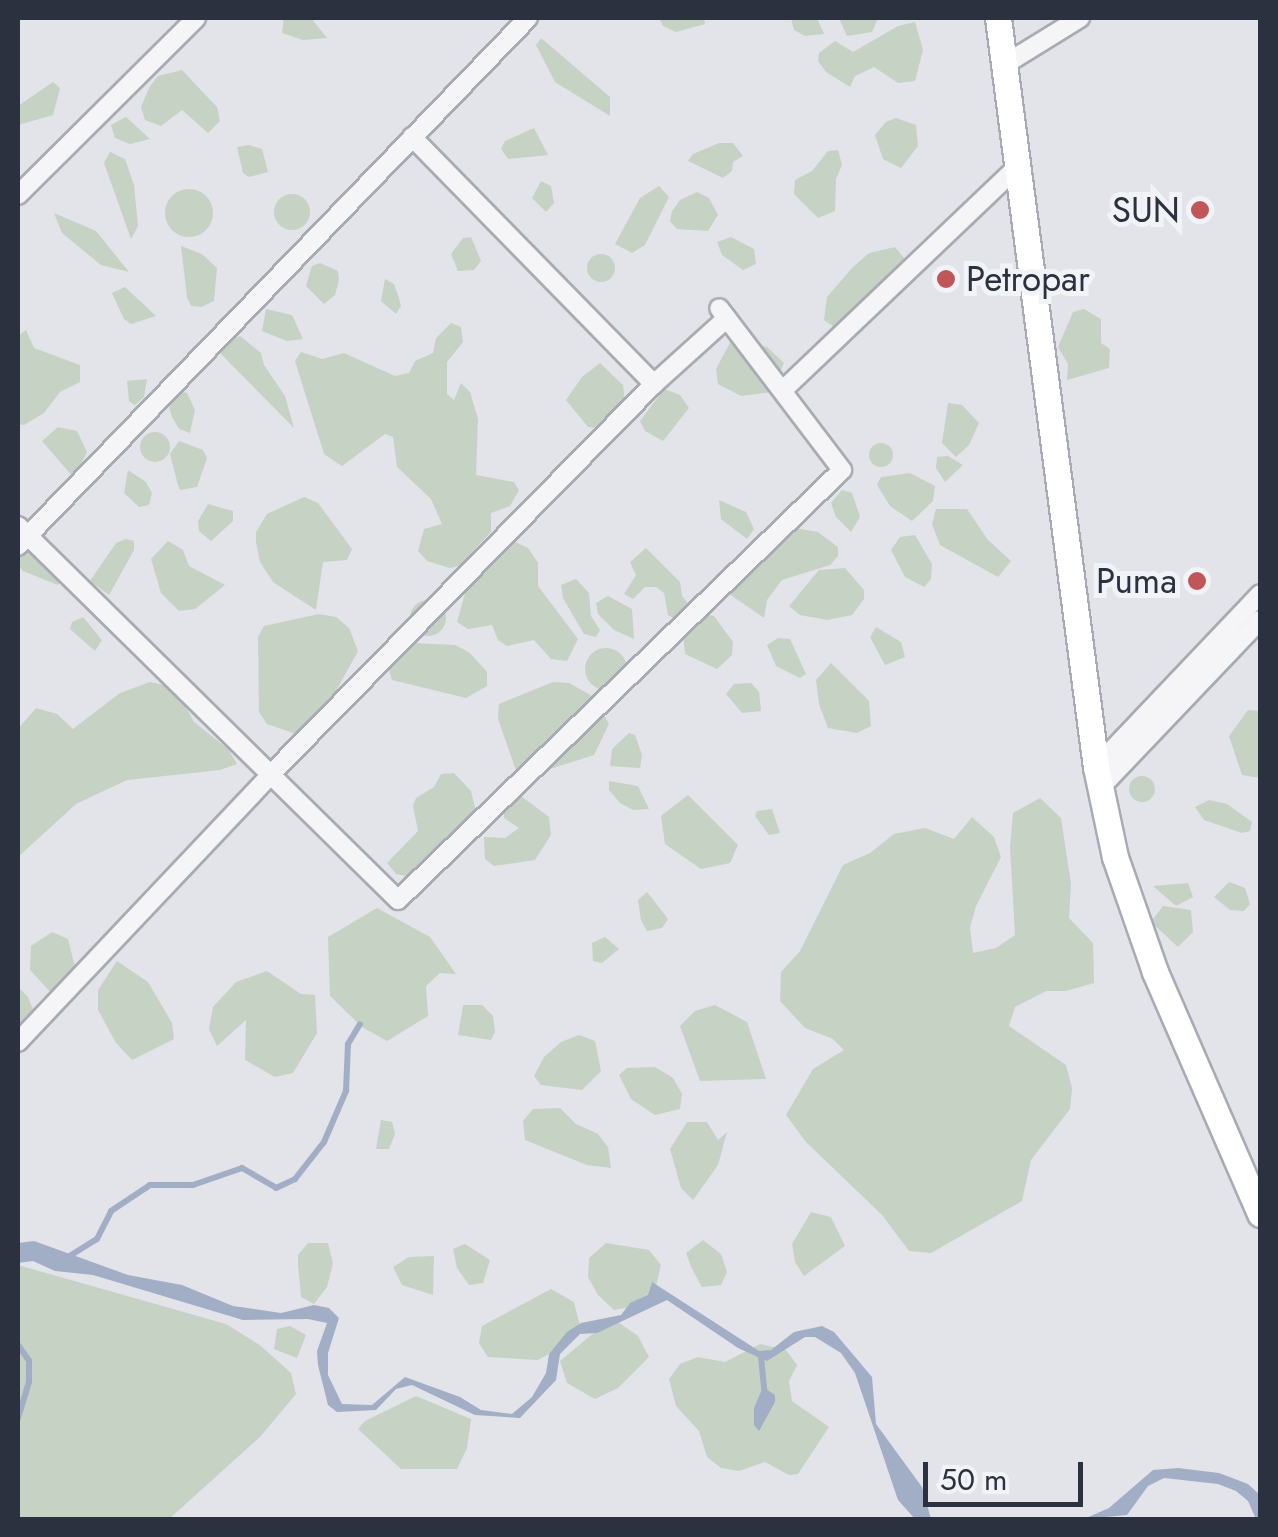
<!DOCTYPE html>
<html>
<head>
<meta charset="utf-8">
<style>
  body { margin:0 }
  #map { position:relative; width:1278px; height:1537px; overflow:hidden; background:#e2e4e9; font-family:Jost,sans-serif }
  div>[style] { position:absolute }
  .green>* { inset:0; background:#c6d2c4 }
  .round { border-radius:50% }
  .water>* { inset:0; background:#a2aec5 }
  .stream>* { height:6px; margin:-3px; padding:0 3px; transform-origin:3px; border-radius:3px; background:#a2aec5 }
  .roads { filter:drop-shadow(2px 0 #a8abb3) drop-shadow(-2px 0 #a8abb3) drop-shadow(0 2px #a8abb3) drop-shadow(0 -2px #a8abb3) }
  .street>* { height:18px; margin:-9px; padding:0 9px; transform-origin:9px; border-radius:9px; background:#f5f5f8 }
  .primary>* { height:25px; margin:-12.5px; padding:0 12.5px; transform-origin:12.5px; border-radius:12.5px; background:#fff }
  .dots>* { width:28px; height:28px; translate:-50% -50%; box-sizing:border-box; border:5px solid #f2f3f7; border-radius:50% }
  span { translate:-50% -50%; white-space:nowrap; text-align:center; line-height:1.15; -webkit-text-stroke:10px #f2f3f7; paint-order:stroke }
  .poi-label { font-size:35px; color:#2c313f }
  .right { translate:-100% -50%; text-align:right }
  .left { translate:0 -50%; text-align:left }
  .frame { position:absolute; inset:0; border:20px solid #2c313f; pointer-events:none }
  .scale { position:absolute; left:923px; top:1462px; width:160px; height:45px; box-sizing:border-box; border:5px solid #2c313f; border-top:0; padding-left:12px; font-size:30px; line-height:35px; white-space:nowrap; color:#2c313f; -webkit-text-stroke:8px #f2f3f7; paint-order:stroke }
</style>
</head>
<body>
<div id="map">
  <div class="green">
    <i style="clip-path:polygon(284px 18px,311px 18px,327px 38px,303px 40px,282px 33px)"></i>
    <i style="clip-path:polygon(659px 18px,704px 18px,705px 24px,676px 32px,663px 26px)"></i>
    <i style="clip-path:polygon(791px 18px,817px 18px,824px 34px,805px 36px,794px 30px)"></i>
    <i style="clip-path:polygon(839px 18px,878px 18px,872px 32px,847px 36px)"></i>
    <i style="clip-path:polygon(915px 22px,923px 50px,915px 81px,898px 83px,874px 67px,855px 76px,850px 87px,826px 72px,818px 61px,819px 53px,835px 41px,853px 52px,898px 26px)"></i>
    <i style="clip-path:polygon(541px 38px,610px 97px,610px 116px,555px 82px,536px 45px)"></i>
    <i style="clip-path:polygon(182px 70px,217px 107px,220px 121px,208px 133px,182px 110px,161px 126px,145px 120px,141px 107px,150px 86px,158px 76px)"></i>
    <i style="clip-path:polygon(53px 82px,60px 88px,53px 115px,18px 125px,18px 106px)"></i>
    <i style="clip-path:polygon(126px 117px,150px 139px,130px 144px,115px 138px,111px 125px)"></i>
    <i style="clip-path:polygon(896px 118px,916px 125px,918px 146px,901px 168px,883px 159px,875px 135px,886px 122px)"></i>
    <i style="clip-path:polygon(534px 128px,548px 155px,508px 159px,501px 149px,505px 141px)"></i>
    <i style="clip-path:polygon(719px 143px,733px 143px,743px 156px,733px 162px,732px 171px,723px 178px,688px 161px,693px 154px)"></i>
    <i style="clip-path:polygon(249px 145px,262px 149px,268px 172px,249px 177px,243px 173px,237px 147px)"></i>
    <i style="clip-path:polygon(838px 150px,842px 165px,836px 179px,835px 211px,818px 218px,794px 194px,795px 180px,812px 171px,828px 151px)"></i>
    <i style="clip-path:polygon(110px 152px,125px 159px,134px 185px,138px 226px,131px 239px,104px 163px)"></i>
    <i style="clip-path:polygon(541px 181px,551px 186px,554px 203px,546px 212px,532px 198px)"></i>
    <i style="clip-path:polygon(659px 186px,669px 197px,645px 245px,632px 253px,615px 244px,640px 198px)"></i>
    <i class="round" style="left:165px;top:189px;width:48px;height:48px"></i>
    <i style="clip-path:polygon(697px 192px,709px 198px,718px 215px,708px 231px,677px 229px,670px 221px,672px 211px,680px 200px)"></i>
    <i class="round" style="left:274px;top:194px;width:36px;height:36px"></i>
    <i style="clip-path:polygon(54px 213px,96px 231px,129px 272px,101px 265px,62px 233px)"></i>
    <i style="clip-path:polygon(471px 237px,481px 261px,474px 270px,458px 271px,451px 254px,463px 238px)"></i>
    <i style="clip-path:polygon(731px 237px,754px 249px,756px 264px,743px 270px,722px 255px,717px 242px)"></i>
    <i style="clip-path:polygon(181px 246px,202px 254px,217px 268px,214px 301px,201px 307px,191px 306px,187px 297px)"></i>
    <i style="clip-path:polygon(895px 247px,909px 264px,840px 331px,824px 320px,827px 297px,852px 268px,869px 253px)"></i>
    <i class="round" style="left:587px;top:254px;width:28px;height:28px"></i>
    <i style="clip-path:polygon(320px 263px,338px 271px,339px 280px,335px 295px,324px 304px,306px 286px,312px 266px)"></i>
    <i style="clip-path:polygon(385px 279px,394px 284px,399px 298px,401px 306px,396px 314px,381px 301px)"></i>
    <i style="clip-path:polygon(125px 287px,156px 316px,131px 324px,124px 319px,112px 293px)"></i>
    <i style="clip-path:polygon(266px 309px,292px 315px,303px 339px,287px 341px,262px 331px)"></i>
    <i style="clip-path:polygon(1084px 309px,1101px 319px,1101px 343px,1110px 349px,1109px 368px,1067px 380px,1068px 364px,1058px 347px,1073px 312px)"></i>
    <i style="clip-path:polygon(451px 323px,461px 327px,463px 342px,447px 362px,447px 394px,454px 400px,461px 383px,470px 392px,478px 419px,476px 475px,514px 482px,519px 490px,510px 506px,491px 513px,491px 532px,459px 566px,450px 568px,427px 561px,418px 551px,424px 529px,442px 524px,431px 499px,397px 467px,393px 437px,385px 434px,342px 466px,324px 454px,295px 361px,301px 352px,322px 359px,344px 353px,395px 376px,409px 373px,415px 361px,433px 353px,436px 338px)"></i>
    <i style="clip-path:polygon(26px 330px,34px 348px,80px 365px,80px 382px,60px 392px,44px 413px,24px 425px,18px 424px,18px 336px)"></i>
    <i style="clip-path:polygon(240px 336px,261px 353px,264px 365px,285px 396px,294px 428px,218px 351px,218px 344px)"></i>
    <i style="clip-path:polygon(732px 339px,767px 347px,784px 363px,772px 392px,741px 396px,718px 384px,716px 369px)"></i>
    <i style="clip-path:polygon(600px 363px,623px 385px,625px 401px,616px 429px,588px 427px,566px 400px,582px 377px)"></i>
    <i style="clip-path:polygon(147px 379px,144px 397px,135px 405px,129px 401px,127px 381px)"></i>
    <i style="clip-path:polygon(664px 389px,680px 395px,689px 408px,663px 441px,645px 431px,640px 421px)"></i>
    <i style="clip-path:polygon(178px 391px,187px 393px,195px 410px,190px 433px,179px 429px,172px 417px,169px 407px)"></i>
    <i style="clip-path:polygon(948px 403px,962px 405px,979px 423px,969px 445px,956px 457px,942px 443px)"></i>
    <i style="clip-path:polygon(58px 427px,77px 431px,87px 452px,74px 478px,42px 441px)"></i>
    <i class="round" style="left:140px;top:432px;width:30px;height:30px"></i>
    <i style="clip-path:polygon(179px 441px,203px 450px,207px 458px,197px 487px,180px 490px,178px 485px,170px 454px)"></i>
    <i class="round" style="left:869px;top:443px;width:24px;height:24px"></i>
    <i style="clip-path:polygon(948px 456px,963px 465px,945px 482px,936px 468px,937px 457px)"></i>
    <i style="clip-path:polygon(128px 470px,146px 482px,152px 493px,149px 505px,139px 507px,124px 493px)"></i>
    <i style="clip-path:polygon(910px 473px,935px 486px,933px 501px,912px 521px,890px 506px,877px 485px,881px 477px)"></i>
    <i style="clip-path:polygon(842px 490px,852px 493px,860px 517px,851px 532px,836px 517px,831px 503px)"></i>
    <i style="clip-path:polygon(304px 497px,318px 503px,352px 549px,347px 560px,323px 562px,316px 610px,273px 582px,260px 562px,256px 542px,256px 532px,267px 514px)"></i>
    <i style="clip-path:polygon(719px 500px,746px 512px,754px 529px,747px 539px,721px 519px)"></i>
    <i style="clip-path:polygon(208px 504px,233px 511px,233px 521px,211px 541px,199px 531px,198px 521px)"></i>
    <i style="clip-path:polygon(936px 509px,967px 509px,988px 540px,1011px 561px,998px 577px,940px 545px,932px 524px)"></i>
    <i style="clip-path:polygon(777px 525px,818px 532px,838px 547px,838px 556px,830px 565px,782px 580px,767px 600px,764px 618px,725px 591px,767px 545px,771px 526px)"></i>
    <i style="clip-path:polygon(915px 535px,932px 564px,931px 579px,924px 587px,905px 577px,891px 550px,900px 537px)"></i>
    <i style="clip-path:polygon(21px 538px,46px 540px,50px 556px,66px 570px,58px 585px,23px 571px,18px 565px)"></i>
    <i style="clip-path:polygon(126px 539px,134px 541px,134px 550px,109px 595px,90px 581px,116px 543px)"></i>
    <i style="clip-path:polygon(168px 541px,183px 550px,189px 566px,225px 585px,195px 609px,179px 611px,161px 593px,151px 559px)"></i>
    <i style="clip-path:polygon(515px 542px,528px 548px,538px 563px,538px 586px,578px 639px,567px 661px,551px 659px,534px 640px,507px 646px,498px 640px,492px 625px,468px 629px,457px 622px,469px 579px)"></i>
    <i style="clip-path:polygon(646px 548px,680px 582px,682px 596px,691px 607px,677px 620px,668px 615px,664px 593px,656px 587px,645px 587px,633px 599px,624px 594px,636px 575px,630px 562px)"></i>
    <i style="clip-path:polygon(845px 568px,864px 590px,864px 599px,852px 615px,827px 620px,800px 615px,789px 606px,819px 570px)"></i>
    <i style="clip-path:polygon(576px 579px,589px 593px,591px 616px,600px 630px,596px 637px,584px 634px,563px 598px,561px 585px)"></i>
    <i style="clip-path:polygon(608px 596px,632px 609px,634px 639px,614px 630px,598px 614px,596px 603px)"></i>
    <i class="round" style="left:410px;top:600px;width:36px;height:36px"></i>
    <i style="clip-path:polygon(319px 614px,336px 617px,349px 628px,358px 651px,330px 702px,302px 735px,293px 733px,267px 724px,259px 712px,258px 637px,264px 626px)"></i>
    <i style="clip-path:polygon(703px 614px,714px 616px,733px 642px,732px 655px,717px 669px,685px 654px,683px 635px)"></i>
    <i style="clip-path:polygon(83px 617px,102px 640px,95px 651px,70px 629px,72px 622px)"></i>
    <i style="clip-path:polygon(876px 627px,901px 642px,905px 657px,885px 665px,870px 637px)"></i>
    <i style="clip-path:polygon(778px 638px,790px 639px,806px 674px,800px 678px,776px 666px,767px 645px)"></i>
    <i style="clip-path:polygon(411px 643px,455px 645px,470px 653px,487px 672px,487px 686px,466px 698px,392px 680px,388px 666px)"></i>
    <i class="round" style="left:585px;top:648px;width:42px;height:42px"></i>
    <i style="clip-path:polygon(831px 663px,869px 701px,871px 726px,857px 733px,828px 728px,819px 704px,816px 680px)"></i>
    <i style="clip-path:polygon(150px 682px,168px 686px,181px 698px,194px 722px,228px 749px,237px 764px,220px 770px,127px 780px,76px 804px,18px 857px,18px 729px,36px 708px,57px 714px,73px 729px,120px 693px)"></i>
    <i style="clip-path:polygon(553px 682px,569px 683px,594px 697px,609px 724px,594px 755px,519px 779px,498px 719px,499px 704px)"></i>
    <i style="clip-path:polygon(751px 683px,759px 692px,761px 711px,742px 713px,726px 694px,734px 684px)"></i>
    <i style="clip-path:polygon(1248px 710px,1260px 711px,1260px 778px,1242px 775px,1229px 736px)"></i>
    <i style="clip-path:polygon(629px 733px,635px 735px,642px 755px,640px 768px,610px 766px,612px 749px)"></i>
    <i style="clip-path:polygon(454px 773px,471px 791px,477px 816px,411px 877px,396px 874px,387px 863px,418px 831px,413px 806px,416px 798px,434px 787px,441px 774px)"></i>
    <i class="round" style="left:1129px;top:776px;width:26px;height:26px"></i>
    <i style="clip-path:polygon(609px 781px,638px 786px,649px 809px,633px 810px,620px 803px,609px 790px)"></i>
    <i style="clip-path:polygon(517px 793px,549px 817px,551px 835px,535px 860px,494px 866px,485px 859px,484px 837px,505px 838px,519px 828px,504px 818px,503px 798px)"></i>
    <i style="clip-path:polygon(688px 795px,738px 845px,730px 863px,701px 869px,665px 844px,661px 816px)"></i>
    <i style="clip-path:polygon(1040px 798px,1061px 818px,1071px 884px,1069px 918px,1093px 943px,1094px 983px,1066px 991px,1046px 991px,1015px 1007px,1009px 1026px,1066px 1065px,1072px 1088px,1070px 1109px,1031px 1160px,1022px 1201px,931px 1253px,909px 1251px,882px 1215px,806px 1142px,786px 1115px,813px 1069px,844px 1050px,833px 1039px,805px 1028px,780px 1001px,781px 972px,800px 951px,843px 865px,870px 853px,894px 834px,925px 828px,954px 839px,972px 817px,994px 837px,1001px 857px,976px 906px,970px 927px,973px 953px,996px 948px,1015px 935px,1010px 847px,1013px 813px)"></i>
    <i style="clip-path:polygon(1209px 800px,1227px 804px,1252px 822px,1250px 831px,1242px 833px,1204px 820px,1195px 807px)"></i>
    <i style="clip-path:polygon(772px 809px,780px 833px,769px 835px,755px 816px,757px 811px)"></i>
    <i style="clip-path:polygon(1229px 882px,1245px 888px,1250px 904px,1244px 911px,1230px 910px,1214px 897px)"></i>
    <i style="clip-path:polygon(1188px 883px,1193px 897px,1176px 906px,1153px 886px)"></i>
    <i style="clip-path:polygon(647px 892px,668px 919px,662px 928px,647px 931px,641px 920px,638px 900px)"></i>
    <i style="clip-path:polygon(1163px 906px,1191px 910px,1193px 932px,1178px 947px,1151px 922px)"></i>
    <i style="clip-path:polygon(377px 908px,430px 937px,456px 974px,440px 973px,426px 986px,428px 1016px,387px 1041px,362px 1027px,330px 996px,328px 937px)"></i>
    <i style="clip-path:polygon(52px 932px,68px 939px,78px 979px,53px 995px,30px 970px,31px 946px)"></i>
    <i style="clip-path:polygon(605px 937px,619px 949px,602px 963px,593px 961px,592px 943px)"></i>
    <i style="clip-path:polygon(117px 961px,148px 982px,172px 1023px,174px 1039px,132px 1060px,116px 1043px,98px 1010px,98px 990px)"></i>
    <i style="clip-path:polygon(267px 971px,301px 994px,315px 995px,317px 1033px,293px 1073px,275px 1077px,245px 1060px,246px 1020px,217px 1046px,209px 1029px,213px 1007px,236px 982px)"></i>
    <i style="clip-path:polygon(18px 987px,28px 997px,39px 1025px,18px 1047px)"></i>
    <i style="clip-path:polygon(463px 1005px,482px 1005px,493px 1016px,495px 1032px,491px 1040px,458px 1035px)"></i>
    <i style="clip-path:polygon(715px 1005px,747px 1022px,766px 1079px,700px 1081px,680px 1026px,695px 1011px)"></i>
    <i style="clip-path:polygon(579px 1035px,595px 1041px,601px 1071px,582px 1090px,541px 1085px,534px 1076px,544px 1057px,561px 1042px)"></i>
    <i style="clip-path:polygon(655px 1067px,673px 1078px,682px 1094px,680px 1109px,655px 1115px,631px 1099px,619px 1075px,627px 1068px)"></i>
    <i style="clip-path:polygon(560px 1108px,576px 1124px,598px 1134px,608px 1147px,611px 1168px,587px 1165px,525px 1140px,523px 1121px,533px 1109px)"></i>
    <i style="clip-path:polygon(381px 1120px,392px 1122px,395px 1134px,389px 1149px,376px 1149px)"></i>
    <i style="clip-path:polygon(687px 1122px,707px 1122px,718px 1140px,727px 1132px,718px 1165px,693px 1200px,681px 1188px,670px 1149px)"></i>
    <i style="clip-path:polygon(811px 1212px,831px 1217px,845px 1246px,804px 1276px,795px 1262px,792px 1244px)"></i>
    <i style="clip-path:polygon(703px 1240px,721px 1254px,727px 1272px,721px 1285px,702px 1287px,692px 1269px,686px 1253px)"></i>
    <i style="clip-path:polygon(308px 1243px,328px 1243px,333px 1263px,327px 1287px,314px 1304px,301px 1297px,298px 1265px,298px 1255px)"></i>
    <i style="clip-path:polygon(606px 1243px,649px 1250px,661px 1265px,654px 1295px,641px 1305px,614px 1310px,598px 1295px,588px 1277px,589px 1258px)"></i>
    <i style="clip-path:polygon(465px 1244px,490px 1260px,483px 1283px,469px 1285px,457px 1268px,453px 1249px)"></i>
    <i style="clip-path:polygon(434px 1256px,433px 1295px,402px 1285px,393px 1267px,409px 1257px)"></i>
    <i style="clip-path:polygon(18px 1265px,226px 1324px,261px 1346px,291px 1373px,296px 1394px,260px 1437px,169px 1519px,18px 1519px)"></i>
    <i style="clip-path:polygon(551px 1289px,574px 1302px,580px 1326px,568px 1343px,538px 1360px,488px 1357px,479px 1343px,482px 1326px)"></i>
    <i style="clip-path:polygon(618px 1322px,638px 1336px,649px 1357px,618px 1388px,595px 1399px,567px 1383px,560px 1361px,602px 1326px)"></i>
    <i style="clip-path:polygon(290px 1326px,306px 1335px,297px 1358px,274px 1349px,277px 1329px)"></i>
    <i style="clip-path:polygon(760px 1344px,786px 1350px,797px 1365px,789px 1381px,792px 1401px,829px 1427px,798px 1474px,789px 1475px,765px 1462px,739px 1471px,721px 1468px,707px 1457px,699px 1431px,676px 1406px,669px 1379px,680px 1364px,698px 1357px,725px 1362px)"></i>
    <i style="clip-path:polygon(416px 1396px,471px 1419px,467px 1448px,457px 1469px,401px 1469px,358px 1429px,365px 1421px)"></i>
  </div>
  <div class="water">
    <i style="clip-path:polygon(34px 1241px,128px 1275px,182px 1285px,233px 1306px,281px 1313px,314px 1305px,329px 1308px,339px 1318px,328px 1353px,328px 1375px,342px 1404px,372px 1405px,405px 1377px,460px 1397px,481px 1410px,512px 1414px,532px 1397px,546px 1373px,549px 1354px,567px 1332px,581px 1323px,621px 1315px,630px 1303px,648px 1295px,652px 1282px,759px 1351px,771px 1350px,794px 1332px,822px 1326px,834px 1332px,872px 1377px,876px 1424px,922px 1487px,931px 1519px,915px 1519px,898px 1500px,855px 1373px,841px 1353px,815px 1337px,805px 1337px,767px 1361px,738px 1348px,667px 1300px,597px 1333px,580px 1334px,560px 1354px,556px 1380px,520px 1418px,475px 1415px,412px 1385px,396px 1389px,376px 1410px,337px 1412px,328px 1405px,318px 1365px,317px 1351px,327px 1323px,308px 1319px,243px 1320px,93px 1275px,55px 1271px,33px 1261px,18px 1263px,18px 1243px)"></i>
    <i style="clip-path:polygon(763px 1387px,775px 1395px,775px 1402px,759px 1431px,754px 1425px,754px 1408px)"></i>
    <i style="clip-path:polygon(1178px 1468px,1219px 1473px,1248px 1484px,1260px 1495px,1260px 1519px,1256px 1519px,1248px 1501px,1236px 1491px,1218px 1484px,1164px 1478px,1148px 1486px,1127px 1515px,1084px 1519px,1109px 1508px,1153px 1470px)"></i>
  </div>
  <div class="stream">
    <i style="left:68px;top:1257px;width:34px;rotate:-32deg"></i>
    <i style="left:97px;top:1239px;width:31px;rotate:-63deg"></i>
    <i style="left:111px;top:1211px;width:47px;rotate:-33.7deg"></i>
    <i style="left:150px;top:1185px;width:43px"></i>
    <i style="left:193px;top:1185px;width:52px;rotate:-19.1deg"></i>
    <i style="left:242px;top:1168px;width:39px;rotate:30deg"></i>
    <i style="left:276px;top:1188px;width:21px;rotate:-25deg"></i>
    <i style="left:295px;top:1179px;width:47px;rotate:-51.9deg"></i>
    <i style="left:324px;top:1142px;width:56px;rotate:-66.7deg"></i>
    <i style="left:346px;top:1091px;width:47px;rotate:-87.6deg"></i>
    <i style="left:348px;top:1044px;width:23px;rotate:-59deg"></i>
    <i style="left:18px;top:1345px;width:19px;rotate:55deg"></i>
    <i style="left:29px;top:1361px;width:21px;rotate:90deg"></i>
    <i style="left:29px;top:1382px;width:39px;rotate:107deg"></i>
    <i style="left:761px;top:1357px;width:41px;rotate:84.4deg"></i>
  </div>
  <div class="roads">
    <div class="street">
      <i style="left:1007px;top:63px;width:86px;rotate:-31.7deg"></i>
      <i style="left:412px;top:137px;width:346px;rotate:45.6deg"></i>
      <i style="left:18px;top:195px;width:251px;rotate:-44.8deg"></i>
      <i style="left:783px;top:390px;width:327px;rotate:-43.6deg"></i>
      <i style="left:18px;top:526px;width:533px;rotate:44.54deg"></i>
      <i style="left:398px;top:900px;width:618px;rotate:-44.08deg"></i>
      <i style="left:842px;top:470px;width:203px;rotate:-127.2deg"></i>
      <i style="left:18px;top:546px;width:734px;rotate:-45.99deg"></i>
      <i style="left:1096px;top:767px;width:238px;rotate:-46.5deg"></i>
      <i style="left:1100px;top:788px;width:232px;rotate:-46.4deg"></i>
      <i style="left:18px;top:1042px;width:370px;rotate:-46.6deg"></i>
      <i style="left:272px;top:773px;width:545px;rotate:-45.52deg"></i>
      <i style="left:654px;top:384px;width:98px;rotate:-42.1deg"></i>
    </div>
    <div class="primary">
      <i style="left:998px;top:18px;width:755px;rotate:82.55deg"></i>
      <i style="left:1096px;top:767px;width:92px;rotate:78.1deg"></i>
      <i style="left:1115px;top:857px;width:122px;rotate:70.8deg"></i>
      <i style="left:1155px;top:972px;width:264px;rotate:66.5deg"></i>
    </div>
  </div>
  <div class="dots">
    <i style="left:1200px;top:210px;background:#c05659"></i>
    <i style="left:946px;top:279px;background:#c05659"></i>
    <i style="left:1197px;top:581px;background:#c05659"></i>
  </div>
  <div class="poi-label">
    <span class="right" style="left:1180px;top:210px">SUN</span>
    <span class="left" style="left:966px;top:279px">Petropar</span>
    <span class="right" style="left:1177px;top:581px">Puma</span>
  </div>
  <div class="frame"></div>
  <div class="scale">50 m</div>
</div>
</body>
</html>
